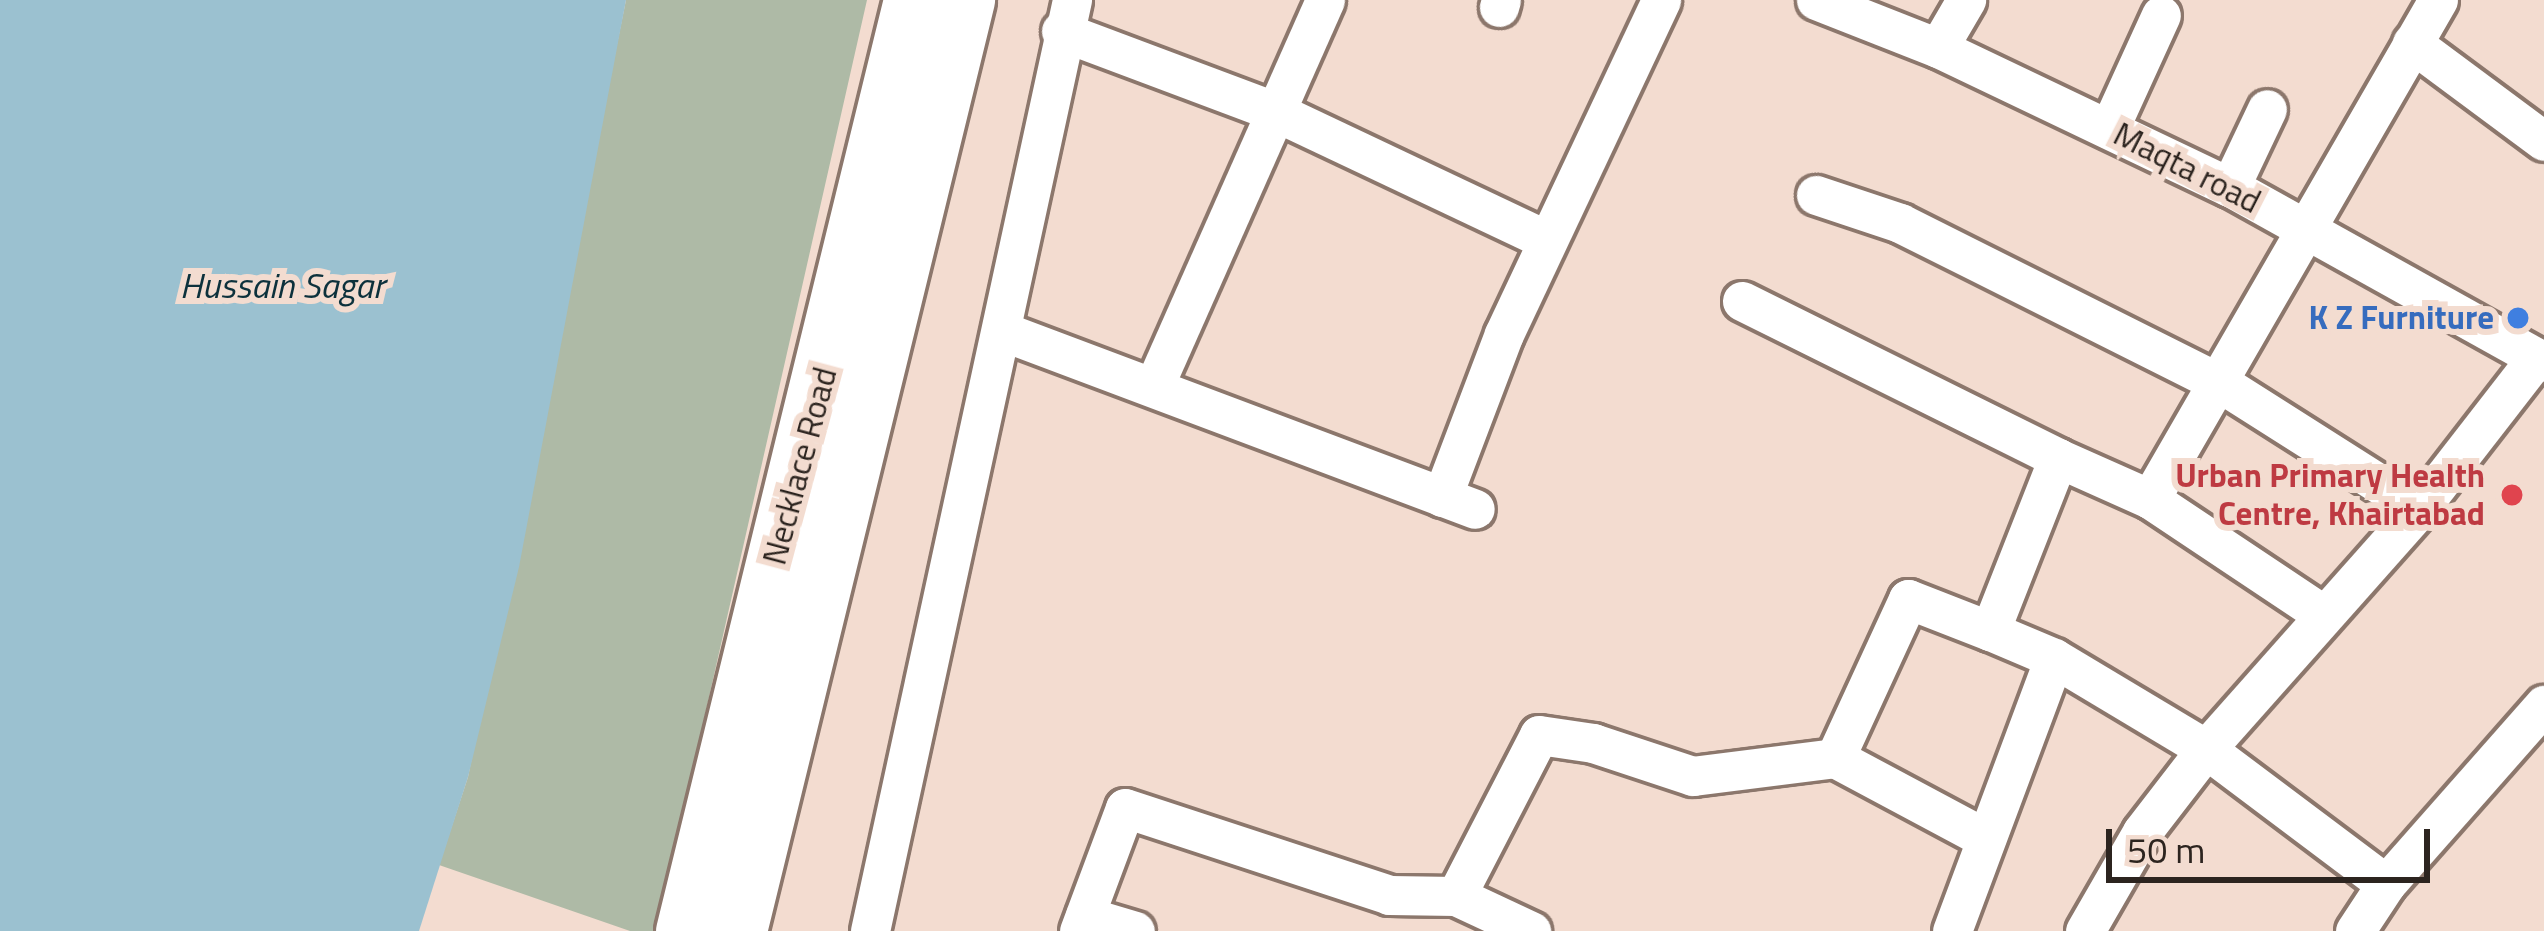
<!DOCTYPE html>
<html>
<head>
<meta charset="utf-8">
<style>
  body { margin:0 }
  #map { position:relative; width:2544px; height:931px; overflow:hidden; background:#f3dcd0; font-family:"Titillium Web",sans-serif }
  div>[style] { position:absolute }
  .green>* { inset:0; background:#aebaa6 }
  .water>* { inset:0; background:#9bc1d0 }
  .roads { filter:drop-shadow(3px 0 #8c776c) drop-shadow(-3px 0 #8c776c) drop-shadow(0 3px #8c776c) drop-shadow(0 -3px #8c776c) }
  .minor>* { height:39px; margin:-19.5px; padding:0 19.5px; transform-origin:19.5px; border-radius:19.5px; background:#fff }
  .secondary>* { height:57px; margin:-28.5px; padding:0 28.5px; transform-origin:28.5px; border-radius:28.5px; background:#fff }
  .dots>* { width:33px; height:33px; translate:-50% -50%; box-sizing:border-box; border:6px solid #f3dcd0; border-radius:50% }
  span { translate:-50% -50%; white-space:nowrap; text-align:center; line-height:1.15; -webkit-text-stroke:12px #f3dcd0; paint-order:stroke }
  .street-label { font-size:33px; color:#2c241f }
  .shop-label { font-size:33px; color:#366cbe; font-weight:700 }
  .right { translate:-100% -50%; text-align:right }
  .health-label { font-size:33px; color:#be3a42; font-weight:700 }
  .water-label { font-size:36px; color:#0c313c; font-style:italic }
  .scale { position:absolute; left:2106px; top:829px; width:324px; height:54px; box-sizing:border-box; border:6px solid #2c241f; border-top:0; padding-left:15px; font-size:36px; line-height:42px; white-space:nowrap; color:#2c241f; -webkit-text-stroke:9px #f3dcd0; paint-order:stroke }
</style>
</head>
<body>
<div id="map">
  <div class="green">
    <i style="clip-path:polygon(626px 0,867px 0,656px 931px,630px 931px,439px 865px,468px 777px)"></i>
  </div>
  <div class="water">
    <i style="clip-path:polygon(0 0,626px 0,519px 567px,468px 777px,419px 931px,0 931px)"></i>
  </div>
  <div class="roads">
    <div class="minor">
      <i style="left:1816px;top:0;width:131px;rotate:21.5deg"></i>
      <i style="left:1938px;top:48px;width:323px;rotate:25.5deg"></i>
      <i style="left:2230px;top:187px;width:359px;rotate:29.1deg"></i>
      <i style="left:1499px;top:7px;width:7px;rotate:-74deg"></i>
      <i style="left:1061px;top:31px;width:230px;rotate:20.6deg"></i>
      <i style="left:1276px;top:112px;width:300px;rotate:25.3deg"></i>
      <i style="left:2412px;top:43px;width:164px;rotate:36.6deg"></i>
      <i style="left:1938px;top:48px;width:56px;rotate:-59.7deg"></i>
      <i style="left:2109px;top:129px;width:125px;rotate:-65.5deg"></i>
      <i style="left:2230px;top:187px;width:86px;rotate:-64.6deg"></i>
      <i style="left:1816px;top:195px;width:89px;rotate:18.4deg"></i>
      <i style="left:1900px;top:223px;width:360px;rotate:26.6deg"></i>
      <i style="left:2222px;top:384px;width:233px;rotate:32.4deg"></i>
      <i style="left:1742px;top:301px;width:353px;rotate:26.4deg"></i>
      <i style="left:1002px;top:331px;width:505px;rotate:20.62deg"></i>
      <i style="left:1154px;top:386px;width:422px;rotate:-66.1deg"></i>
      <i style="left:1442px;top:497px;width:174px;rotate:-69.2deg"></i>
      <i style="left:1504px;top:334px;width:369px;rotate:-64.8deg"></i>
      <i style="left:2150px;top:499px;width:576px;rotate:-60.01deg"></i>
      <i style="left:2054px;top:658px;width:177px;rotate:30.9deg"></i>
      <i style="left:2206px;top:749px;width:225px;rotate:36.9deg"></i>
      <i style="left:1981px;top:836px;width:166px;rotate:-151.9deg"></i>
      <i style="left:1835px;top:758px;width:175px;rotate:-65.3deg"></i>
      <i style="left:1908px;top:599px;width:88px;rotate:21.3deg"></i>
      <i style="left:1456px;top:896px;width:83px;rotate:25deg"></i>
      <i style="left:1085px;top:916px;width:52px;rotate:16.7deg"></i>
      <i style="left:870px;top:931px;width:953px;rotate:-77.76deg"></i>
      <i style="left:1079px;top:931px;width:131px;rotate:-69.5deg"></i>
      <i style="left:1125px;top:808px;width:278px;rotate:18.2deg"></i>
      <i style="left:1389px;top:895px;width:67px;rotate:0.9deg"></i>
      <i style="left:1456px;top:896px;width:181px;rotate:-62.7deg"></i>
      <i style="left:1539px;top:735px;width:55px;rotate:8.4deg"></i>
      <i style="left:1593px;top:743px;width:105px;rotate:18.3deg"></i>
      <i style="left:1693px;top:776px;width:143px;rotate:-7.2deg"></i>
      <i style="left:1952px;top:931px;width:291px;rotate:-69.5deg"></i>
      <i style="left:2054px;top:658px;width:69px;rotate:-157.1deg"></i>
      <i style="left:1990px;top:631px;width:186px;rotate:-68.5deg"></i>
      <i style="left:2058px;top:458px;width:101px;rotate:24deg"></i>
      <i style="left:2150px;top:499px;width:209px;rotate:33.7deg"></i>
      <i style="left:2085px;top:931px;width:114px;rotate:-60.1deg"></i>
      <i style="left:2142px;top:832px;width:105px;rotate:-52.4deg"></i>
      <i style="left:2206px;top:749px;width:321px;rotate:-48.4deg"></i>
      <i style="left:2419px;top:509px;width:191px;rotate:-52.2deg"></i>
      <i style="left:2355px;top:931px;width:56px;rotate:-56.6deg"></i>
      <i style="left:2386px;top:884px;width:239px;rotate:-48.6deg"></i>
    </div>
    <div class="secondary">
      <i style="left:684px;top:931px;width:959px;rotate:-76.24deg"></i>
      <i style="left:738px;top:931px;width:959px;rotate:-76.24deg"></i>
    </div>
  </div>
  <div class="dots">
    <i style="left:2518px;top:318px;background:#3f7fe0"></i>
    <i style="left:2512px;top:495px;background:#e0444e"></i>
  </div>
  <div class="street-label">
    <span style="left:2187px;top:168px;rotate:27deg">Maqta road</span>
    <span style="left:800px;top:466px;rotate:-75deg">Necklace Road</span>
  </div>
  <div class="shop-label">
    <span class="right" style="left:2494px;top:318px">K Z Furniture</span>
  </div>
  <div class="health-label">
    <span class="right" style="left:2485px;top:495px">Urban Primary Health<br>Centre, Khairtabad</span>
  </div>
  <div class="water-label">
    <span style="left:282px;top:285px">Hussain Sagar</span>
  </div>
  <div class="scale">50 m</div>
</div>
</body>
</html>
